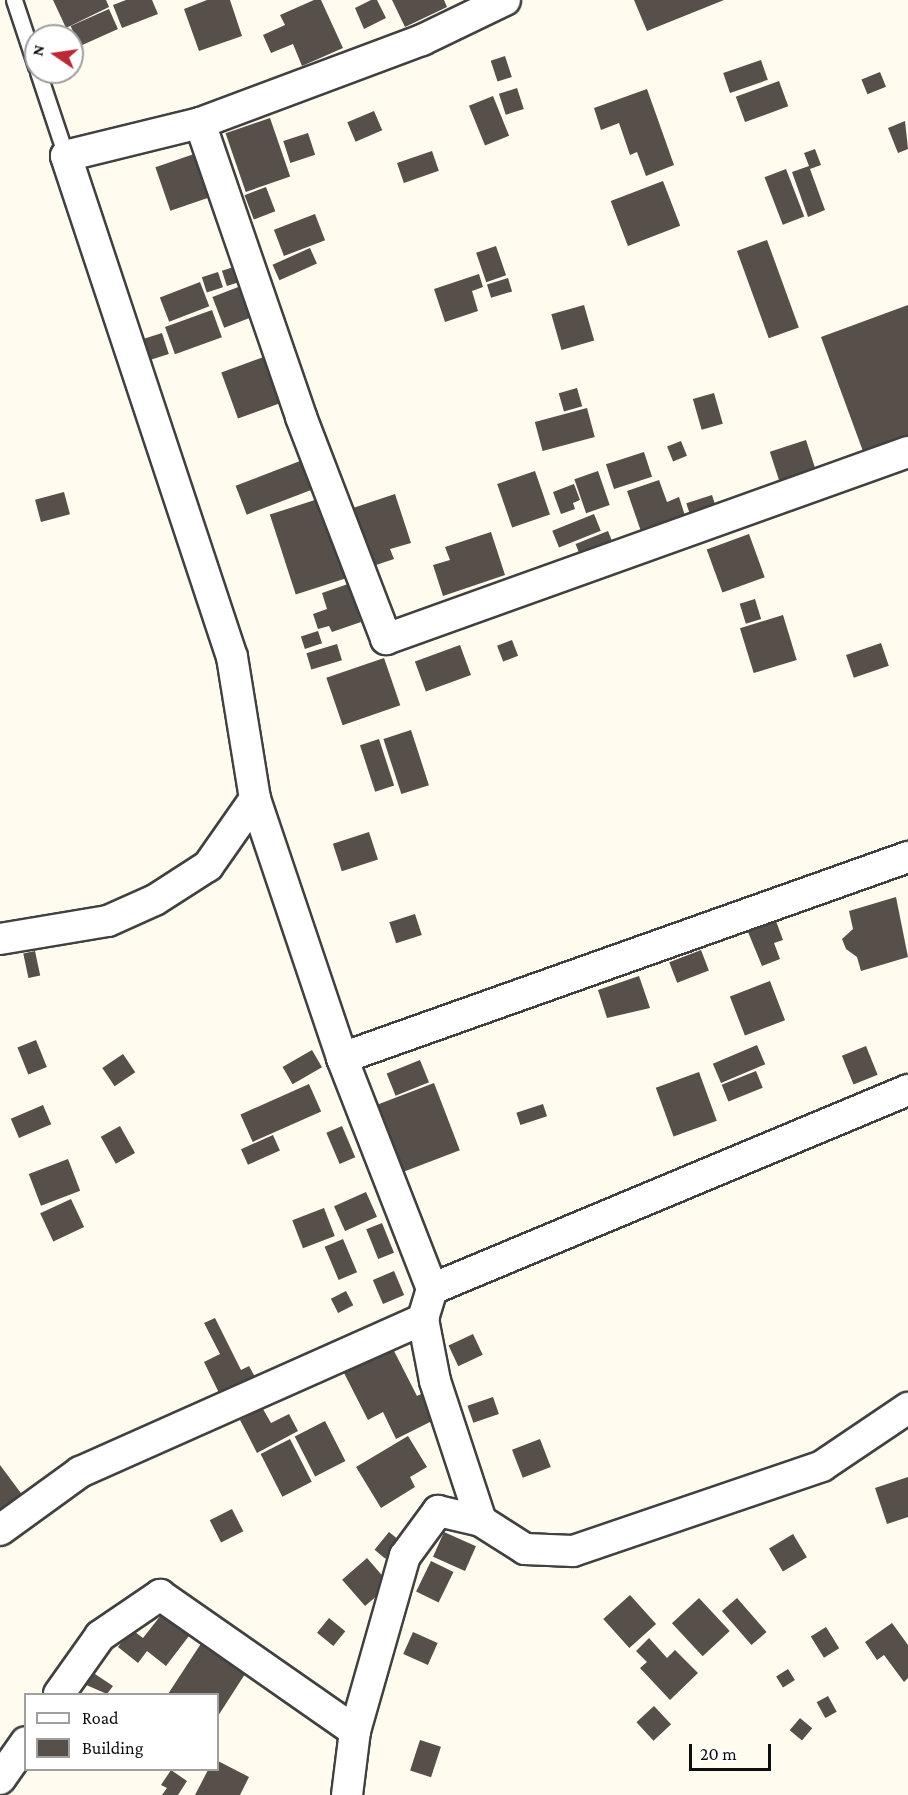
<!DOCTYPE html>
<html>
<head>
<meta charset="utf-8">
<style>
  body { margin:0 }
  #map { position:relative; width:908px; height:1795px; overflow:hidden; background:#fffbef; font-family:"Crimson Pro",serif }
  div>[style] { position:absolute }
  .building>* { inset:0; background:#564f4a; transform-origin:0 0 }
  .roads { filter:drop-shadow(2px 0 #414141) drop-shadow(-2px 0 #414141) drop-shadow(0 2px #414141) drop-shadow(0 -2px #414141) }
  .lane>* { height:15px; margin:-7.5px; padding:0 7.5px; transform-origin:7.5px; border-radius:7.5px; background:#fff }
  .street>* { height:30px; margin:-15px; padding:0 15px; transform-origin:15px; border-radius:15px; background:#fff }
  span { translate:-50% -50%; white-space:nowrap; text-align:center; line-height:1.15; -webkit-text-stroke:6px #fff; paint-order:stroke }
  .legend { position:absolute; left:24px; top:1693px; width:195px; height:78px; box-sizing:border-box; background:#fff; border:2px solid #9f9f9f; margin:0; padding:8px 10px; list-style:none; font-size:18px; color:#0e0e0e }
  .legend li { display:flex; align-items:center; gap:12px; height:30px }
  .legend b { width:30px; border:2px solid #9f9f9f }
  .north { position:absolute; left:24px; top:24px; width:60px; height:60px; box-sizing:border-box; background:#fff; border:2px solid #9f9f9f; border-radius:50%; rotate:283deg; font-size:16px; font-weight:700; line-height:24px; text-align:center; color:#0e0e0e }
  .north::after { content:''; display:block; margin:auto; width:21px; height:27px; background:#bb2934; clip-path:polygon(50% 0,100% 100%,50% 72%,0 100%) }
  .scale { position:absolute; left:689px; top:1744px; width:82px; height:27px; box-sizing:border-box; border:3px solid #0e0e0e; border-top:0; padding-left:8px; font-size:18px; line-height:21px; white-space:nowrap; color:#0e0e0e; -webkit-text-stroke:4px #fff; paint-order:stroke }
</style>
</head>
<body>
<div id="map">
  <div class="building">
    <i style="clip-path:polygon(53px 0,106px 0,109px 7px,66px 28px)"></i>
    <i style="clip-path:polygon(126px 0,152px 0,158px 14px,122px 28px,113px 5px)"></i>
    <i style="clip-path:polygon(207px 0,230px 0,242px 36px,199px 51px,184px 9px)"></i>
    <i style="clip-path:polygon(314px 0,321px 0,343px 48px,302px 66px,293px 44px,271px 53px,263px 35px,285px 25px,280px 15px)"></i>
    <i style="clip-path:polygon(371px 0,377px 0,386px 18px,364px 29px,355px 8px)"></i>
    <i style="clip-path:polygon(392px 0,444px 0,447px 7px,405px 27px)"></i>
    <i style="clip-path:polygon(634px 0,724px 0,647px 31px)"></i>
    <i style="left:109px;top:9px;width:22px;height:42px;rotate:66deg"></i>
    <i style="left:505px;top:56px;width:22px;height:15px;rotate:72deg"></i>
    <i style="left:761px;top:60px;width:21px;height:40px;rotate:71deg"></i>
    <i style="left:880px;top:72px;width:16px;height:20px;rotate:68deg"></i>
    <i style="left:779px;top:81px;width:27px;height:46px;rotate:70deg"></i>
    <i style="left:517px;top:88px;width:22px;height:19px;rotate:72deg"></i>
    <i style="clip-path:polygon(647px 89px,674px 165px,646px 176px,637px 152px,630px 155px,619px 123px,601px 130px,594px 108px)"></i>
    <i style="left:493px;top:96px;width:43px;height:26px;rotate:68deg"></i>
    <i style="left:374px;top:111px;width:21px;height:29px;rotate:67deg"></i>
    <i style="left:270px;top:118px;width:62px;height:47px;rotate:71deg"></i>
    <i style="clip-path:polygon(905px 121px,908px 149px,898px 153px,888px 128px)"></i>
    <i style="left:308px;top:133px;width:23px;height:26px;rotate:72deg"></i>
    <i style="clip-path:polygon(815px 149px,821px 165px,810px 169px,825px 210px,808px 217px,792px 172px,809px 166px,804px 153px)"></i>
    <i style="left:432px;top:151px;width:21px;height:37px;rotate:71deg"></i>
    <i style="left:197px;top:153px;width:46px;height:44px;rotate:71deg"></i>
    <i style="left:786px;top:169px;width:51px;height:23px;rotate:69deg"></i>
    <i style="left:663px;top:181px;width:48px;height:56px;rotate:69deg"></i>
    <i style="left:266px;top:187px;width:26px;height:23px;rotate:69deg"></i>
    <i style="left:315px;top:214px;width:28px;height:44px;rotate:69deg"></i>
    <i style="left:767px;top:240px;width:93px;height:32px;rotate:70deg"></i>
    <i style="left:496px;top:246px;width:31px;height:21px;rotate:71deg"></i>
    <i style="left:310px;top:248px;width:17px;height:41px;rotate:66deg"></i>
    <i style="left:240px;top:265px;width:16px;height:19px;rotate:72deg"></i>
    <i style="left:218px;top:272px;width:16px;height:17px;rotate:72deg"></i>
    <i style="clip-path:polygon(479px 274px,483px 287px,472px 291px,478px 311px,445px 322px,434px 289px)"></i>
    <i style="left:508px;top:278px;width:14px;height:22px;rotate:73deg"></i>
    <i style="left:200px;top:282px;width:26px;height:43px;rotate:69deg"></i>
    <i style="left:246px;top:284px;width:33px;height:36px;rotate:69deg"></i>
    <i style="left:584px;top:305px;width:37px;height:34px;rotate:74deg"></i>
    <i style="clip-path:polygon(908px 305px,908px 438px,864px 454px,821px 337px)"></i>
    <i style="left:212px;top:310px;width:29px;height:50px;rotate:70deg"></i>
    <i style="left:162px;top:333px;width:22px;height:19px;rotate:72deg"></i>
    <i style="left:272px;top:354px;width:49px;height:54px;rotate:70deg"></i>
    <i style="left:577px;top:388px;width:19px;height:19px;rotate:74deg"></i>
    <i style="left:714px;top:393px;width:32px;height:22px;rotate:74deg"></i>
    <i style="left:587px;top:408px;width:30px;height:54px;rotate:75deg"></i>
    <i style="left:806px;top:440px;width:33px;height:38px;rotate:72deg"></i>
    <i style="left:681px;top:441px;width:16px;height:15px;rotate:68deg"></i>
    <i style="left:644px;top:452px;width:26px;height:40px;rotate:72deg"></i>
    <i style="left:300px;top:461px;width:31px;height:69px;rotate:69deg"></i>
    <i style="left:535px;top:471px;width:46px;height:40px;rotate:71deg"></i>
    <i style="left:598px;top:471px;width:36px;height:25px;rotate:71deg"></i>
    <i style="clip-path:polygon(659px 480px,667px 502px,679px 497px,688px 525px,644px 540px,627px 491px)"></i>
    <i style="clip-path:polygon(574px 484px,580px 500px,573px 503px,575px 509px,561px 514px,553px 492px)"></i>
    <i style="left:64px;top:492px;width:23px;height:30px;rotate:75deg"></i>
    <i style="clip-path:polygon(395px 494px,411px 543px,390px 549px,394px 559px,373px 566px,353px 508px)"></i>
    <i style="left:712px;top:495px;width:19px;height:27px;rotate:72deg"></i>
    <i style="left:324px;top:497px;width:84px;height:57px;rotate:72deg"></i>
    <i style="left:594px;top:514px;width:18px;height:45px;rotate:68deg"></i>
    <i style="left:608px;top:531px;width:22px;height:35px;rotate:68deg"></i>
    <i style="clip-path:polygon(491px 532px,505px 575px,443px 596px,433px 565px,450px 560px,445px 547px)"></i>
    <i style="left:749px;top:534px;width:46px;height:45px;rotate:70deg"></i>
    <i style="clip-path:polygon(348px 584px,361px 622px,332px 632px,329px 626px,318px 629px,313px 614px,327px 609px,322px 593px)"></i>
    <i style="left:755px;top:599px;width:21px;height:16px;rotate:73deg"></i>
    <i style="left:783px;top:615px;width:47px;height:45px;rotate:73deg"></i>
    <i style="left:318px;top:631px;width:13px;height:18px;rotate:72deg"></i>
    <i style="left:512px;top:640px;width:17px;height:16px;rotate:69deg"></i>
    <i style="left:881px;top:643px;width:24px;height:37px;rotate:71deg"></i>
    <i style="left:337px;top:644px;width:17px;height:32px;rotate:73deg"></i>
    <i style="left:460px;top:645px;width:32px;height:48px;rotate:70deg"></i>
    <i style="left:384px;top:658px;width:50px;height:61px;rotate:71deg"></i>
    <i style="left:411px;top:730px;width:58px;height:29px;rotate:72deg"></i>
    <i style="left:379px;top:739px;width:49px;height:20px;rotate:72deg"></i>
    <i style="left:369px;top:832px;width:29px;height:38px;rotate:72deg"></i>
    <i style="clip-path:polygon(896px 897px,908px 957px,861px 971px,857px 957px,846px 949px,842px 939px,853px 929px,849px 911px)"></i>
    <i style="left:415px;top:914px;width:22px;height:27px;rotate:72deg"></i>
    <i style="clip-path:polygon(776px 921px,783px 940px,774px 943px,780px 959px,762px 966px,748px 932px)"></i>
    <i style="left:701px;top:950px;width:22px;height:34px;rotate:69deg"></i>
    <i style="left:35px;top:951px;width:25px;height:12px;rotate:78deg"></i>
    <i style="clip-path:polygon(639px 976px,650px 1008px,607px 1018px,598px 990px)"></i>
    <i style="left:770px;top:981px;width:42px;height:43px;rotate:69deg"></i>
    <i style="left:36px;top:1040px;width:29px;height:20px;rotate:68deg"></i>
    <i style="left:757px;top:1045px;width:21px;height:48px;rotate:67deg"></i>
    <i style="left:866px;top:1046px;width:31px;height:26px;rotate:68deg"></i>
    <i style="left:312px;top:1050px;width:20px;height:34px;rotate:60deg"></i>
    <i style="left:123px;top:1054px;width:22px;height:25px;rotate:56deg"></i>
    <i style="left:420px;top:1060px;width:24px;height:36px;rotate:68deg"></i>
    <i style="left:756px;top:1071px;width:18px;height:37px;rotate:68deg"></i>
    <i style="left:699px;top:1072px;width:52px;height:46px;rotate:70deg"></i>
    <i style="left:434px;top:1083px;width:72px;height:61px;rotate:69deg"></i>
    <i style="left:309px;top:1084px;width:30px;height:75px;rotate:66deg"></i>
    <i style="left:543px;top:1104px;width:13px;height:28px;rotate:72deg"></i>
    <i style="left:43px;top:1105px;width:21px;height:35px;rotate:67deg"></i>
    <i style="left:120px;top:1126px;width:31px;height:22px;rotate:61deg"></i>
    <i style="left:342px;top:1126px;width:34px;height:17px;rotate:67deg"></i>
    <i style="left:273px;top:1135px;width:17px;height:35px;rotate:66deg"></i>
    <i style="left:68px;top:1159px;width:34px;height:42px;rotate:69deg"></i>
    <i style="left:366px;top:1192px;width:27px;height:35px;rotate:66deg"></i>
    <i style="left:71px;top:1199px;width:31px;height:34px;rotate:65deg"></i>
    <i style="left:324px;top:1208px;width:30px;height:34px;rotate:69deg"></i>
    <i style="left:382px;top:1223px;width:32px;height:17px;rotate:68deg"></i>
    <i style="left:343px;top:1239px;width:36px;height:20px;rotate:67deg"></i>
    <i style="left:394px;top:1271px;width:26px;height:23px;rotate:67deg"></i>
    <i style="left:346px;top:1291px;width:16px;height:17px;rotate:63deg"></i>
    <i style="clip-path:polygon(215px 1318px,241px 1370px,249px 1366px,255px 1377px,220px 1395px,204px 1362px,220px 1354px,204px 1323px)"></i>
    <i style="left:473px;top:1334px;width:23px;height:27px;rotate:65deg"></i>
    <i style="clip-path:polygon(393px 1349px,417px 1396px,425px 1392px,438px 1418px,396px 1439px,383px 1412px,368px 1420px,344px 1373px)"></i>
    <i style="left:493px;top:1397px;width:18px;height:27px;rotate:71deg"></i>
    <i style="clip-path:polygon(263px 1409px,271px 1423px,289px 1414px,298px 1431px,257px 1453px,240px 1420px)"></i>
    <i style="left:325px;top:1421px;width:45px;height:34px;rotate:63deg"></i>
    <i style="clip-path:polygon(408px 1436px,427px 1467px,410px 1477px,415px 1487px,381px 1508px,356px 1467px)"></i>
    <i style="left:290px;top:1439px;width:48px;height:33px;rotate:63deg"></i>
    <i style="left:540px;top:1439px;width:30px;height:30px;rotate:69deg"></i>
    <i style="clip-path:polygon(0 1465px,26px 1500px,0 1520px)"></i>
    <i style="clip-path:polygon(908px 1477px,908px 1517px,887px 1524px,875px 1488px)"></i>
    <i style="left:232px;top:1509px;width:25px;height:25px;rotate:63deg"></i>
    <i style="left:389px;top:1532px;width:14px;height:23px;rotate:39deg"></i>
    <i style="left:444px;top:1532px;width:35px;height:27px;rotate:24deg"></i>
    <i style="left:793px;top:1534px;width:27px;height:28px;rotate:59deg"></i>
    <i style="left:367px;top:1558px;width:35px;height:33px;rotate:49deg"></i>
    <i style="left:431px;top:1561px;width:25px;height:34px;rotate:26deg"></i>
    <i style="left:630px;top:1595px;width:39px;height:36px;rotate:48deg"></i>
    <i style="left:699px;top:1598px;width:45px;height:37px;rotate:47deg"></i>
    <i style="left:737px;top:1598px;width:45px;height:20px;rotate:49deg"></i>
    <i style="clip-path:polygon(165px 1610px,192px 1632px,166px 1666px,147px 1651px,138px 1663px,118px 1647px,131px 1629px,143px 1638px)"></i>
    <i style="left:329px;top:1618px;width:21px;height:19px;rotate:39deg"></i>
    <i style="clip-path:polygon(892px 1623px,908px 1645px,908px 1678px,904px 1682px,884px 1655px,877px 1660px,865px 1642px)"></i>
    <i style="left:826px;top:1627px;width:25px;height:18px;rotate:58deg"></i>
    <i style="left:413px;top:1632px;width:27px;height:24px;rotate:24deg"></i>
    <i style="clip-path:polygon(649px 1638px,667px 1658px,675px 1650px,698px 1673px,670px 1700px,640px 1668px,647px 1662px,636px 1651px)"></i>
    <i style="clip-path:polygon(202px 1642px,247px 1671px,218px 1716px,218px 1694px,168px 1694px)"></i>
    <i style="left:788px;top:1669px;width:13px;height:14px;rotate:58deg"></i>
    <i style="clip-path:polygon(92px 1672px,113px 1686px,107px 1694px,84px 1684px)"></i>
    <i style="left:828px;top:1696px;width:18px;height:13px;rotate:61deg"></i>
    <i style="left:654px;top:1706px;width:25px;height:24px;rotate:47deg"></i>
    <i style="left:800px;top:1718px;width:16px;height:16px;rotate:40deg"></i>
    <i style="left:420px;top:1740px;width:22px;height:32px;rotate:18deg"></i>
    <i style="clip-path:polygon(218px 1761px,249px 1777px,240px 1795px,195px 1795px,208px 1770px,218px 1770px)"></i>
    <i style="clip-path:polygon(171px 1770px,187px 1781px,178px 1795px,162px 1795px,167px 1788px,161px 1785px)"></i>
  </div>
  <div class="roads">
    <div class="lane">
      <i style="left:14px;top:0;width:70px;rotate:71.6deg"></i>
      <i style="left:38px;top:72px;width:89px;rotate:71.6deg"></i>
    </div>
    <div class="street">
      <i style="left:505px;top:0;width:92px;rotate:154.3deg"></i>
      <i style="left:422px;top:40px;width:237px;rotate:159.5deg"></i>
      <i style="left:200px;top:123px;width:138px;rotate:166.2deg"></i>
      <i style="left:66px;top:156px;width:528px;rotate:71.67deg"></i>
      <i style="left:232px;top:657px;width:144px;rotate:80.8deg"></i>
      <i style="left:255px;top:799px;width:273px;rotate:71.4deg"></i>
      <i style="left:342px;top:1058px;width:248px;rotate:68.7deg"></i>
      <i style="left:432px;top:1289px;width:31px;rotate:107deg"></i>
      <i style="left:423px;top:1319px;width:63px;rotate:79deg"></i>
      <i style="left:435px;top:1381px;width:147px;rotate:71.8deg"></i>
      <i style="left:481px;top:1521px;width:52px;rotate:32.5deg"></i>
      <i style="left:525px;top:1549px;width:48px;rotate:2.4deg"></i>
      <i style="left:573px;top:1551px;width:263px;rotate:-18.8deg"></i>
      <i style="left:822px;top:1466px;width:104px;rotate:-34deg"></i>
      <i style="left:200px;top:123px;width:311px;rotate:71deg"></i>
      <i style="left:301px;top:417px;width:238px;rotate:69deg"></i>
      <i style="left:386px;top:639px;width:554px;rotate:-19.71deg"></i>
      <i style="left:0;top:939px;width:109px;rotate:-9.5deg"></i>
      <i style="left:108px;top:921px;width:51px;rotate:-24.1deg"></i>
      <i style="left:155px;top:900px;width:63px;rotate:-32.7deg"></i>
      <i style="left:208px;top:866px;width:82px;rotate:-55deg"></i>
      <i style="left:342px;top:1058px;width:601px;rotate:-19.55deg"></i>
      <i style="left:432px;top:1289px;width:516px;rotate:-22.69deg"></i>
      <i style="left:0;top:1530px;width:99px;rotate:-35.9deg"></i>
      <i style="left:80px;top:1472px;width:376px;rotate:-24deg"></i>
      <i style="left:59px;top:1694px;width:71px;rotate:-54.7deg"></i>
      <i style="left:100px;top:1636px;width:73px;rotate:-34.3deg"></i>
      <i style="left:160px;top:1595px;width:238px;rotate:34.9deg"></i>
      <i style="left:0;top:1779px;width:45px;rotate:-54.9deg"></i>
      <i style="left:347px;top:1795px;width:64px;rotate:-82.9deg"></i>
      <i style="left:355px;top:1731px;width:182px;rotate:-74.1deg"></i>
      <i style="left:405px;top:1556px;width:56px;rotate:-53.7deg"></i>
      <i style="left:438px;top:1511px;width:44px;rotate:13.1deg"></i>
    </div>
  </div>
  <ul class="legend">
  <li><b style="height:8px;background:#fff"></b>Road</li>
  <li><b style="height:16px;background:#564f4a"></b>Building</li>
  </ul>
  <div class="north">N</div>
  <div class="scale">20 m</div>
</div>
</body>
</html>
